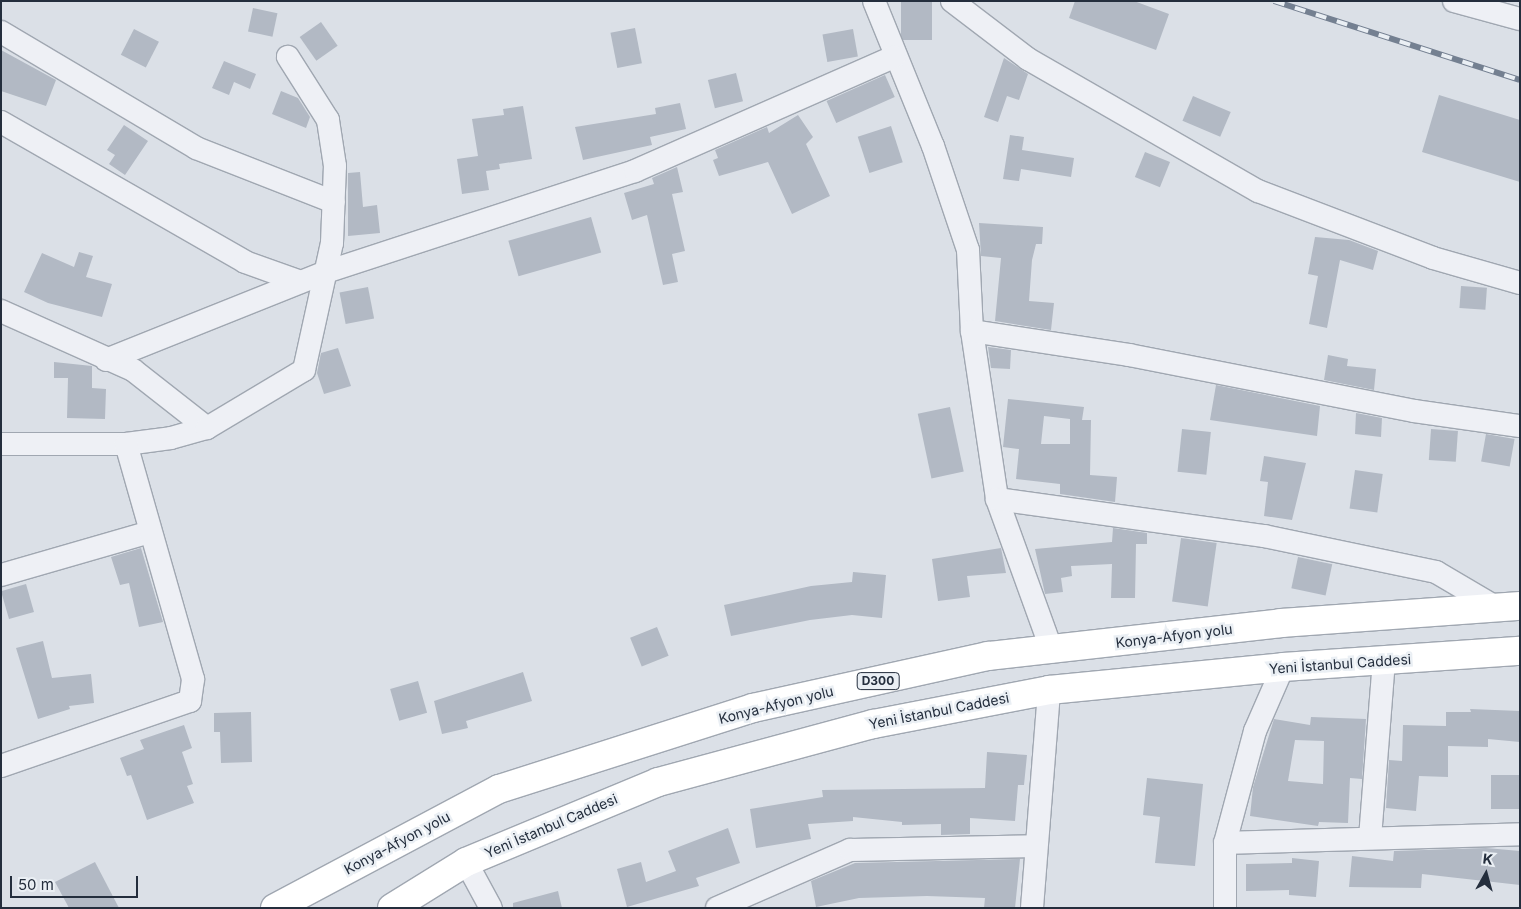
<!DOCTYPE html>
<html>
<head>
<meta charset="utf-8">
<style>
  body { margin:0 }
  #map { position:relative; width:1521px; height:909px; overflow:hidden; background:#dbe0e7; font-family:Inter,sans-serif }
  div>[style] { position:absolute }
  .building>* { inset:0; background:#b2b9c4; transform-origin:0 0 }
  .roads { filter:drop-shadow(1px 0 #a0a7b1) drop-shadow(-1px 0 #a0a7b1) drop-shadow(0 1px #a0a7b1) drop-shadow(0 -1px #a0a7b1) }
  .minor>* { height:22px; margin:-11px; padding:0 11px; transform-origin:11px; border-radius:11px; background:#eef0f5 }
  .highway>* { height:28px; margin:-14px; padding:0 14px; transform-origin:14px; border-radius:14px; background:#fff }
  .rail>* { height:5.5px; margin-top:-2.75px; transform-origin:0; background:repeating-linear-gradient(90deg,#eaeff4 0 11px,#748091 0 22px); box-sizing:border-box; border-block:1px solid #748091 }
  span { translate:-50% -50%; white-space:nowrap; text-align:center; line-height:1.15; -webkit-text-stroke:5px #eaeff4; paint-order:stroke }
  .shield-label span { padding:1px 4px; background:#eaeff4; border:1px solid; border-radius:4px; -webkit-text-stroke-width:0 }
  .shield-label { font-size:12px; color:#242e3d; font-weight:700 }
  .street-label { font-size:14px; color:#242e3d }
  .frame { position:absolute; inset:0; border:2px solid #242e3d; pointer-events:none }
  .north { position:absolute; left:1461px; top:849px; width:50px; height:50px; -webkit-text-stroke:4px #eaeff4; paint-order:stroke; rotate:7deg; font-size:14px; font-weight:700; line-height:20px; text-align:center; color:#242e3d }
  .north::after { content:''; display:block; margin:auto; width:18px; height:22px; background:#242e3d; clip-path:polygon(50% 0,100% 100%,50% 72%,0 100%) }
  .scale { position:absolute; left:10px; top:876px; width:128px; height:22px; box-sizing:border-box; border:2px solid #242e3d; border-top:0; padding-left:6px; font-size:15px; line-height:18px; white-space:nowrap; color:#242e3d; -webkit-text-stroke:4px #eaeff4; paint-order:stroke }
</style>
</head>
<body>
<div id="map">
  <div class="building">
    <i style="left:901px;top:1px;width:31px;height:39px"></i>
    <i style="clip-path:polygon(1075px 1px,1134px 1px,1169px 14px,1156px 50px,1069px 18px)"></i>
    <i style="left:253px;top:8px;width:25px;height:24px;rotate:12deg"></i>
    <i style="left:321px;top:22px;width:29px;height:26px;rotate:55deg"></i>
    <i style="left:635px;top:28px;width:36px;height:25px;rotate:79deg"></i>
    <i style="left:134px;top:29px;width:28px;height:29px;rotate:27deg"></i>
    <i style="left:853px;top:29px;width:28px;height:31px;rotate:80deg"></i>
    <i style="clip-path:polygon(1px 50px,56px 80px,46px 106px,1px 91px)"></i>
    <i style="clip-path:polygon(1004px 58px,1028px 74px,1019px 100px,1007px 96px,998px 122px,984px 117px)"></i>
    <i style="clip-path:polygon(224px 61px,256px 74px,250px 89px,234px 82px,229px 95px,212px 88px)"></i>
    <i style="left:736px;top:73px;width:29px;height:29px;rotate:76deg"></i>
    <i style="left:885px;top:75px;width:24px;height:64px;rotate:66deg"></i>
    <i style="clip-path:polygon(281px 91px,298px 98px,310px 117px,306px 128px,272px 114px)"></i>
    <i style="clip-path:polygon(1439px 95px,1520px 120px,1520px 182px,1422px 152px)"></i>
    <i style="left:1193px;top:96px;width:41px;height:27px;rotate:23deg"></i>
    <i style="clip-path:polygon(680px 103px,686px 129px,650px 137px,652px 145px,583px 160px,575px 127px,656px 114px,655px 108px)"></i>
    <i style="clip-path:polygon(523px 106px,532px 159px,499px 164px,500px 169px,486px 171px,489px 190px,462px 194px,457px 159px,478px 156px,472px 119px,504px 115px,503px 109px)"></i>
    <i style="clip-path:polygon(798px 115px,813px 137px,806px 144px,830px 196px,792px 214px,768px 162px,719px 176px,713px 160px,718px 158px,715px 150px,767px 127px,769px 133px)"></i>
    <i style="clip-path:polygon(124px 125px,148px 141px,125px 175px,109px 164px,115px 155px,107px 150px)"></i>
    <i style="left:891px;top:126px;width:38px;height:35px;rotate:72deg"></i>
    <i style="clip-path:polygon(1010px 135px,1024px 137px,1022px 150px,1074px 158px,1071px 177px,1021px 169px,1019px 181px,1003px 179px)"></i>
    <i style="left:1145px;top:152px;width:27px;height:27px;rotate:22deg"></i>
    <i style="clip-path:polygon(677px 167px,683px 192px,672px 194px,685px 251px,672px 254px,678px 282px,663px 285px,647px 215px,632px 220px,624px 193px,654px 184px,652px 178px)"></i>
    <i style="clip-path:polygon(360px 172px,363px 207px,377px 205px,380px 233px,348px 236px,348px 173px)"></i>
    <i style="left:591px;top:217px;width:37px;height:86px;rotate:74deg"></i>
    <i style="clip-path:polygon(979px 223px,1043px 227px,1042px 244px,1036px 244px,1032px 260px,1029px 301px,1054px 303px,1051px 330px,995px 321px,1001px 258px,981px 256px)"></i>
    <i style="clip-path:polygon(1315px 237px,1349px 240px,1378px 251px,1373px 270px,1340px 260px,1327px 328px,1309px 324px,1318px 276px,1308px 274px)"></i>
    <i style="clip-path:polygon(79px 252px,93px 256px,86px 277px,112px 284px,102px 317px,48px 303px,24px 292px,42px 253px,74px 267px)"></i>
    <i style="left:1461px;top:286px;width:26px;height:22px;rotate:4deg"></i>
    <i style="left:368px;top:287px;width:32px;height:29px;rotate:79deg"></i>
    <i style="clip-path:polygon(988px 347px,1011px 350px,1010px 369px,991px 368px)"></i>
    <i style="clip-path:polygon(338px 348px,351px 386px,324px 394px,317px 373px,321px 353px)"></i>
    <i style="clip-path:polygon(1328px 355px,1348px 359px,1347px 366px,1376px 369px,1374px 390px,1324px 380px)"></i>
    <i style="clip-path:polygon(54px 362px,92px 366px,92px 388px,106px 389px,105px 419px,67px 418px,68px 378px,54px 378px)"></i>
    <i style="clip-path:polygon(1216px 385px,1320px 406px,1317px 436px,1210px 420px)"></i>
    <i style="clip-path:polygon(evenodd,1008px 399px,1084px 407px,1082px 420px,1091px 420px,1090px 475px,1117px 477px,1115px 502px,1060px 494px,1060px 484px,1016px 479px,1019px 449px,1003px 447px,1008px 399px,1044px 416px,1070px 419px,1070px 444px,1041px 444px,1044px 416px)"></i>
    <i style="left:950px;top:407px;width:66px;height:33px;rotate:78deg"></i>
    <i style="clip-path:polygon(1356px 413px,1382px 418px,1381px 437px,1355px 434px)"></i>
    <i style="left:1182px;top:429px;width:29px;height:43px;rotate:6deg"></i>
    <i style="left:1431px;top:429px;width:27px;height:31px;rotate:4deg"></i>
    <i style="left:1486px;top:434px;width:29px;height:28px;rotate:10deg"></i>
    <i style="clip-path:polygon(1264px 456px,1306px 463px,1292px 520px,1264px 516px,1268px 482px,1260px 481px)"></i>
    <i style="left:1355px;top:470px;width:28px;height:39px;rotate:8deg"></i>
    <i style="clip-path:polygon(1113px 528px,1147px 533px,1147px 544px,1136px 544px,1135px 598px,1111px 598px,1112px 564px,1071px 566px,1072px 576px,1061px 578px,1063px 592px,1045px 594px,1035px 549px,1112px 542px)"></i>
    <i style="left:1181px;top:538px;width:36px;height:64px;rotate:8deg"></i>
    <i style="clip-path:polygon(141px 548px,163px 622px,139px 627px,129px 583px,120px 585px,111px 557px)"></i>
    <i style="clip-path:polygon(1001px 548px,1006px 573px,967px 576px,970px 597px,938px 601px,932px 559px)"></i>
    <i style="left:1298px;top:557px;width:35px;height:32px;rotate:12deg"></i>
    <i style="clip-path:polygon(853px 572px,886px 575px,882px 618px,852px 615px,810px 620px,731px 636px,724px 605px,811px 586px,852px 582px)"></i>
    <i style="left:26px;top:584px;width:29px;height:26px;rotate:74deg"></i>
    <i style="left:657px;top:627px;width:31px;height:29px;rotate:68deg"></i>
    <i style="clip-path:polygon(43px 641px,52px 678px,91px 674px,94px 703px,69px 706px,70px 709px,38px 719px,16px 648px)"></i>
    <i style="clip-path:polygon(523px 672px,532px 701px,466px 721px,468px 728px,442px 734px,434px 701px)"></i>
    <i style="left:418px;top:681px;width:33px;height:29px;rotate:74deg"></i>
    <i style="clip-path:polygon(1470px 709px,1520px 711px,1520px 742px,1488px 739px,1488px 747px,1448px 746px,1448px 777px,1419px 776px,1416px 811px,1386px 808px,1389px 760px,1402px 761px,1403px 725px,1446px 726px,1446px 712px,1471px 712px)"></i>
    <i style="clip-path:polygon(251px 712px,252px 762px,221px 763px,220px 732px,214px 732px,214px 713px)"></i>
    <i style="clip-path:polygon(evenodd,1311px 717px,1366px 719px,1362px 779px,1350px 778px,1348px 823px,1319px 822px,1318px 826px,1250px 816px,1253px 787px,1274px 719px,1310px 725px,1311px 717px,1295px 740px,1324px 741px,1323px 784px,1288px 781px,1295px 740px)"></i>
    <i style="clip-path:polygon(184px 725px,192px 748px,182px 752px,193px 784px,187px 786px,194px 803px,147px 820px,131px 775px,127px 776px,120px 758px,144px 749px,140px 740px)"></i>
    <i style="clip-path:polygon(987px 752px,1027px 755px,1024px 785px,1018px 785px,1015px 821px,970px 818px,970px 834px,941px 835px,941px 824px,902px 825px,902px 822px,853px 817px,853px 821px,808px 824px,811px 839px,756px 848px,750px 809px,823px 797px,822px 790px,985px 788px)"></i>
    <i style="left:1520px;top:775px;width:34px;height:29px;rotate:90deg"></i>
    <i style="clip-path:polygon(1147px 778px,1203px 784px,1195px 866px,1155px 863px,1160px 817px,1143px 815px)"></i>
    <i style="clip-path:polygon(728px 828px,740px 863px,696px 878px,699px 886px,627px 907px,617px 869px,641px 862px,646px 882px,676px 871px,668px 851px)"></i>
    <i style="clip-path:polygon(1486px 848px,1520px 851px,1520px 885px,1422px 874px,1421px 888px,1349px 887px,1352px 856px,1393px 861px,1394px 851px)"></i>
    <i style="clip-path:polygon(1292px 858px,1319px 861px,1316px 897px,1289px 895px,1289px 890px,1246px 891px,1246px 864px,1292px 863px)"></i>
    <i style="clip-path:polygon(1020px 859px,1015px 908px,984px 908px,985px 898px,927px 896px,859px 898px,816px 907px,811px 881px,855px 863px)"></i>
    <i style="clip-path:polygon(95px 862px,119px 908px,69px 908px,55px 882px)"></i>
    <i style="clip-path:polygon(558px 891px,562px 908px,513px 908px,513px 903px)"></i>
  </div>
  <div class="roads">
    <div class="minor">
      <i style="left:874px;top:1px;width:157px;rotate:67.9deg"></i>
      <i style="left:933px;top:146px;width:110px;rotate:71.4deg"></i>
      <i style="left:968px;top:250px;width:81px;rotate:87.2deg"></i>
      <i style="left:972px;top:331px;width:170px;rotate:81.5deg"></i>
      <i style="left:997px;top:499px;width:162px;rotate:70.1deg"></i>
      <i style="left:952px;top:1px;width:96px;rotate:37.3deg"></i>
      <i style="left:1028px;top:59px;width:265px;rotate:29.9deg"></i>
      <i style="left:1258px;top:191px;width:187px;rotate:20.9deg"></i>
      <i style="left:1433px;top:258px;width:91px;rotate:16deg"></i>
      <i style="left:1454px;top:1px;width:68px;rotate:15.3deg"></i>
      <i style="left:1px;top:32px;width:227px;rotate:30.7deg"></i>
      <i style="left:196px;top:148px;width:148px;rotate:21.4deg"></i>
      <i style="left:1px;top:122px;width:281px;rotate:29.8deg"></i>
      <i style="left:245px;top:262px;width:59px;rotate:19.7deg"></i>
      <i style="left:1px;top:311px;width:145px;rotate:24.1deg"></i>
      <i style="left:133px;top:370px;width:94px;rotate:38.1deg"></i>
      <i style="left:972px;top:331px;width:159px;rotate:8.7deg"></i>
      <i style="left:1129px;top:355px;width:290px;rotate:11.1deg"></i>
      <i style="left:1414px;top:411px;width:107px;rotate:8.1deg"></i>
      <i style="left:106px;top:360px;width:237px;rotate:-21.8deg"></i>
      <i style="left:326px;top:272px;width:325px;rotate:-18.1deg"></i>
      <i style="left:635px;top:171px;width:283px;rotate:-23.8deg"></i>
      <i style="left:1px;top:444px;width:125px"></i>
      <i style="left:126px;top:444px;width:45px;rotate:-7.6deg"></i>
      <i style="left:171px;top:438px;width:37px;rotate:-16deg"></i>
      <i style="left:207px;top:428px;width:113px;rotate:-30.9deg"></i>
      <i style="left:304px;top:370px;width:130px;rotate:-77.6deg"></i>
      <i style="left:332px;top:243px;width:77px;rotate:-87.8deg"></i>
      <i style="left:335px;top:166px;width:47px;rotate:-98.7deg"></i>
      <i style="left:328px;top:120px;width:75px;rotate:-122.4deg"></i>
      <i style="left:997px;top:499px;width:270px;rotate:7.9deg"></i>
      <i style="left:1264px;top:536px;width:176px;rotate:11.8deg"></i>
      <i style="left:1436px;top:572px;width:71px;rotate:30.5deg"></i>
      <i style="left:1px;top:575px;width:155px;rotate:-16.1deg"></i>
      <i style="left:1px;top:766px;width:200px;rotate:-19deg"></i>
      <i style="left:190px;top:701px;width:22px;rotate:-82deg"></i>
      <i style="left:193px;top:679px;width:244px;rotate:-105.9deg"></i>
      <i style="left:1370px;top:838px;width:178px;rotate:-85.5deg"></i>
      <i style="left:1225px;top:843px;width:295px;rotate:-1.7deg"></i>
      <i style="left:466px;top:862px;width:52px;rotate:61.5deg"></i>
      <i style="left:717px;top:908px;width:145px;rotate:-23.6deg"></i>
      <i style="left:850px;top:850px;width:186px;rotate:-1.2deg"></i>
      <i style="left:1032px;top:908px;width:219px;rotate:-85.5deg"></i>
      <i style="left:1225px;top:908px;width:65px;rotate:-90deg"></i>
      <i style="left:1225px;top:843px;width:116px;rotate:-75deg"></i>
      <i style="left:1255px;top:731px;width:70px;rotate:-66.4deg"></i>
    </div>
    <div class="highway">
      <i style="left:275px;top:908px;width:254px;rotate:-28deg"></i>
      <i style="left:499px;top:789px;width:267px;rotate:-17.7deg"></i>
      <i style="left:753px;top:708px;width:241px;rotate:-12.5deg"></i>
      <i style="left:988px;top:656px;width:295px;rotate:-6.4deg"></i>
      <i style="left:1281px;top:623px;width:240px;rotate:-4.1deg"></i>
      <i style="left:392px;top:908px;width:87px;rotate:-31.9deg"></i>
      <i style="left:466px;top:862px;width:208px;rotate:-22.6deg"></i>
      <i style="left:658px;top:782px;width:223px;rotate:-15.1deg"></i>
      <i style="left:873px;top:724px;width:179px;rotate:-10.9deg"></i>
      <i style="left:1049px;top:690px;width:235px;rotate:-5.6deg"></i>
      <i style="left:1283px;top:667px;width:238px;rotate:-3.9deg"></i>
    </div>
  </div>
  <div class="rail">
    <i style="left:1274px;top:1px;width:258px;rotate:17.8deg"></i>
  </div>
  <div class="shield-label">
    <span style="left:878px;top:681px">D300</span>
  </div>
  <div class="street-label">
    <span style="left:1174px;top:636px;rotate:-7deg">Konya-Afyon yolu</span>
    <span style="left:1340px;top:664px;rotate:-4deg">Yeni İstanbul Caddesi</span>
    <span style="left:776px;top:705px;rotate:-14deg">Konya-Afyon yolu</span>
    <span style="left:939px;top:711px;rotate:-11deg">Yeni İstanbul Caddesi</span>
    <span style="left:551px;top:826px;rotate:-23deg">Yeni İstanbul Caddesi</span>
    <span style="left:397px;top:843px;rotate:-28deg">Konya-Afyon yolu</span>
  </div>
  <div class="frame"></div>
  <div class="north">K</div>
  <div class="scale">50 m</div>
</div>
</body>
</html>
